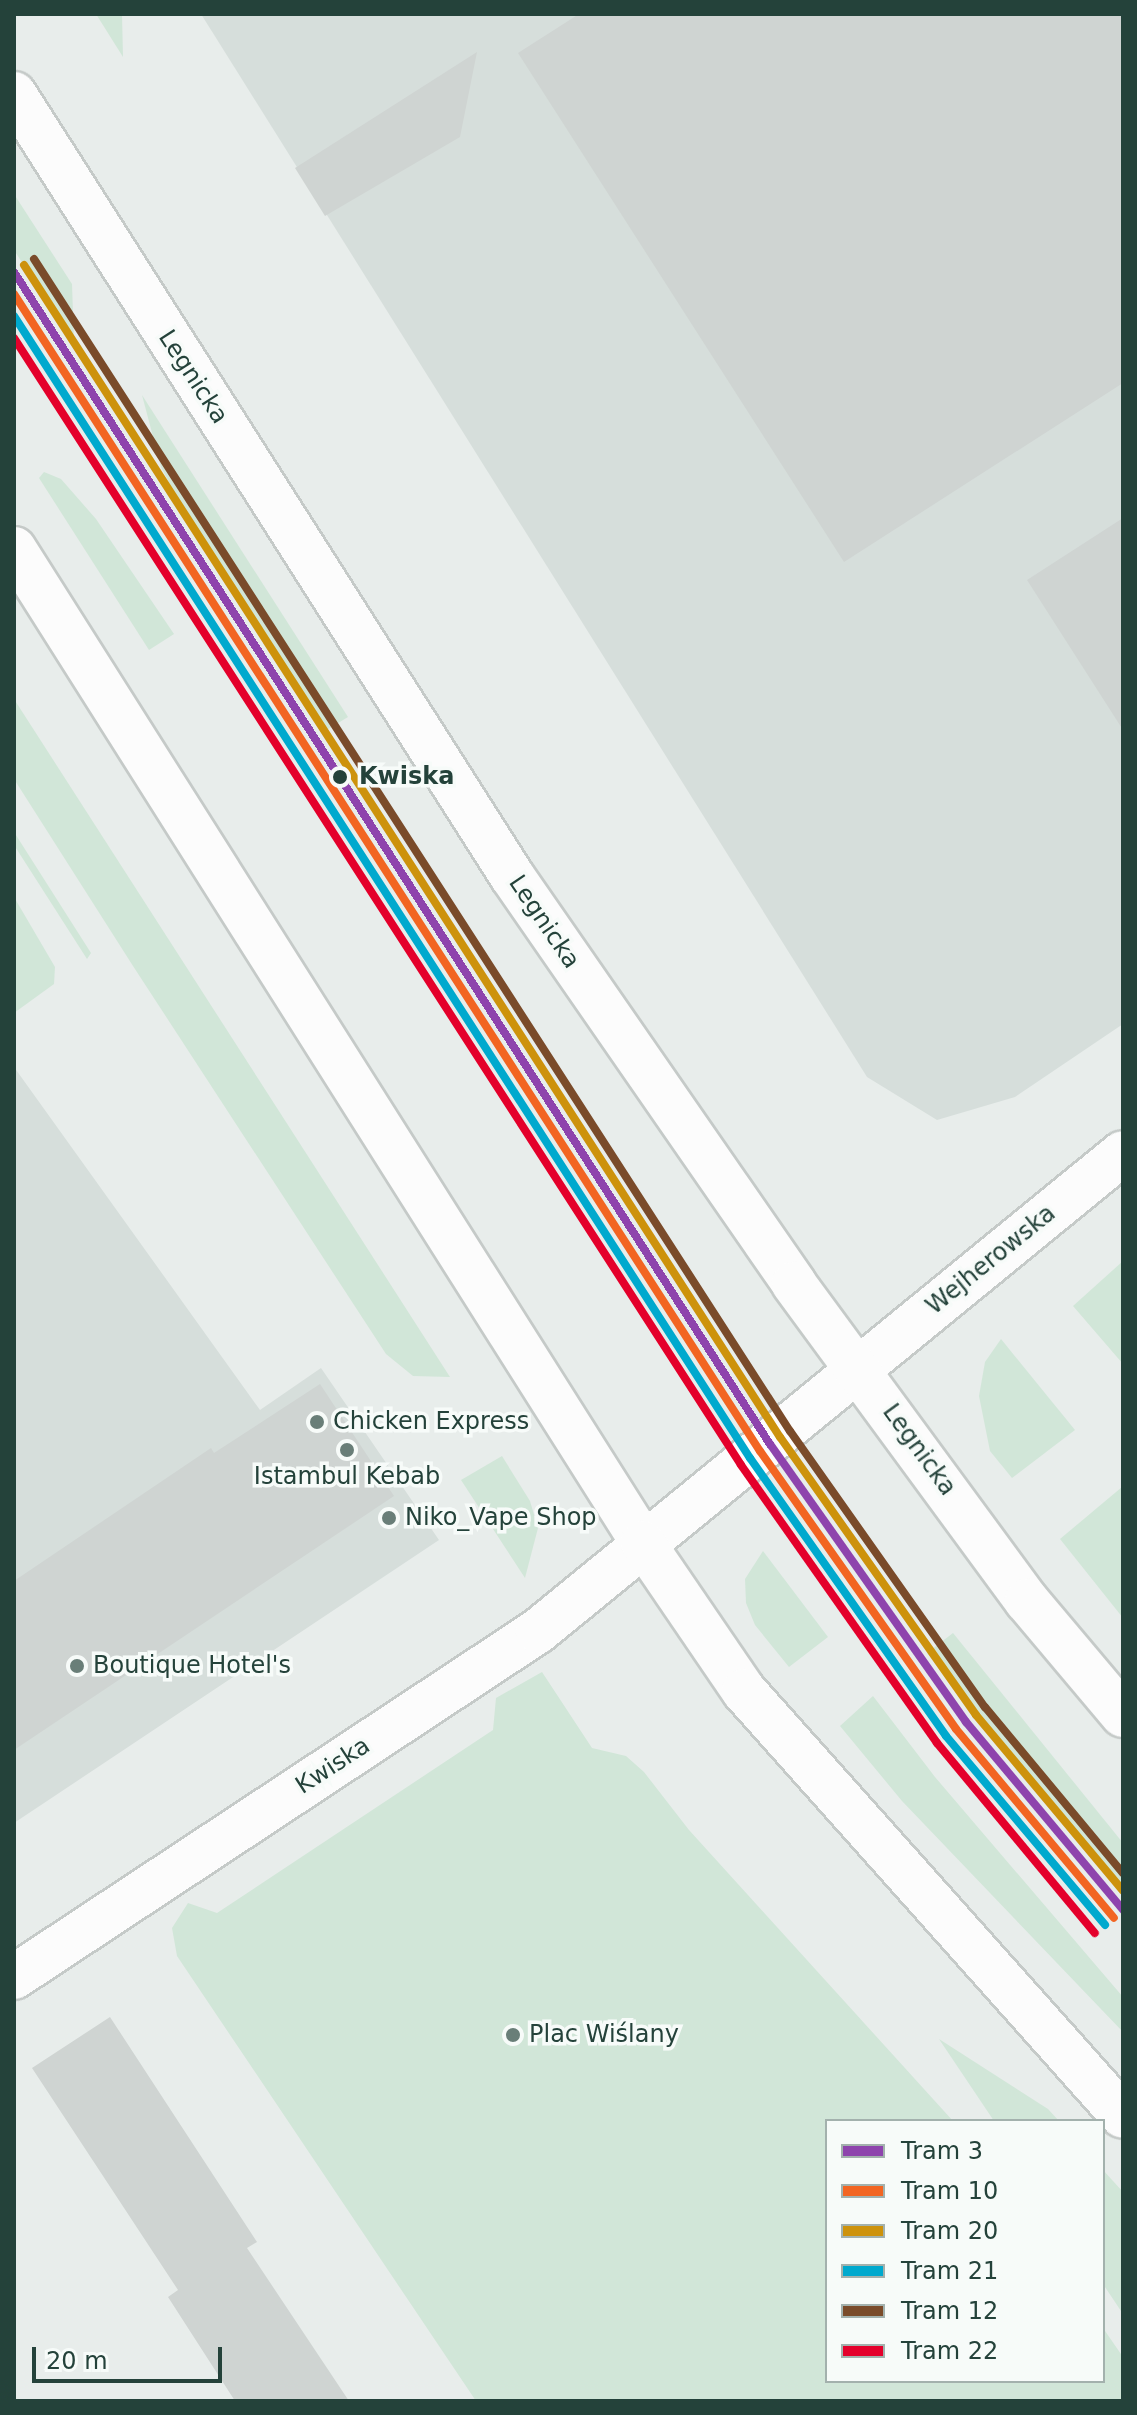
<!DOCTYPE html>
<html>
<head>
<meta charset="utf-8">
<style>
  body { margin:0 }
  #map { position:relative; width:1137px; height:2415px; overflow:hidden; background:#e8edeb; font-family:"DejaVu Sans",sans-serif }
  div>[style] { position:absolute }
  .built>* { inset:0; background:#d6dedb }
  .green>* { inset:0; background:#d1e6d8 }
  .building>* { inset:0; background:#cfd4d2 }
  .roads { filter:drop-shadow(2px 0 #c5cac8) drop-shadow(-2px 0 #c5cac8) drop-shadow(0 2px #c5cac8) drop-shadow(0 -2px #c5cac8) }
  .minor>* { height:44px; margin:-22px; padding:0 22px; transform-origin:22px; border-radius:22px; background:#fcfcfc }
  .secondary>* { height:44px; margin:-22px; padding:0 22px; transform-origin:22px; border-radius:22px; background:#fcfcfc }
  .tram-1>* { height:8px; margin:-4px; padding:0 4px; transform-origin:4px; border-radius:4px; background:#8e44ad }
  .tram-2>* { height:8px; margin:-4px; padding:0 4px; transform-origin:4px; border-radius:4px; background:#f26522 }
  .tram-3>* { height:8px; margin:-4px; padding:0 4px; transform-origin:4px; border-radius:4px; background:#cd920c }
  .tram-4>* { height:8px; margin:-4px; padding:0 4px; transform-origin:4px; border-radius:4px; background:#00a9ce }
  .tram-5>* { height:8px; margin:-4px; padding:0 4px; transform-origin:4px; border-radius:4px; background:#7a4b2a }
  .tram-6>* { height:8px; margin:-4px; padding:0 4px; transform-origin:4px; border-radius:4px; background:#e4002b }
  .dots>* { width:22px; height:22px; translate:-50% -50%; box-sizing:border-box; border:4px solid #f7fbf9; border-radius:50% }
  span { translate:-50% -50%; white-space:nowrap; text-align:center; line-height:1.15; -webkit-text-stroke:7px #f7fbf9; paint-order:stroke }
  .street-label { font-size:24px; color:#24423a }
  .stop-label { font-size:24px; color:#24423a; font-weight:700 }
  .left { translate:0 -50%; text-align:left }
  .poi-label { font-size:24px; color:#24423a }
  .frame { position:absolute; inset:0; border:16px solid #24423a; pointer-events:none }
  .legend { position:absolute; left:825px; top:2119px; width:280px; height:264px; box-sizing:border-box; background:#f7fbf9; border:2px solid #a3b1ad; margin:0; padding:10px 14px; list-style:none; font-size:24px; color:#24423a }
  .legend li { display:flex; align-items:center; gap:16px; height:40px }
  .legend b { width:40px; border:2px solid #a3b1ad }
  .scale { position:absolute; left:32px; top:2347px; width:190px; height:36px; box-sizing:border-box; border:4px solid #24423a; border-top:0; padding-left:10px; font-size:24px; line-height:28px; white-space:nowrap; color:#24423a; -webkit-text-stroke:6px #f7fbf9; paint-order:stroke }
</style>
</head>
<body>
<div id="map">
  <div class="built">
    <i style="clip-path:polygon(201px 14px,1123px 14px,1123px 1024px,1015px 1097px,937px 1120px,867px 1077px)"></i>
    <i style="clip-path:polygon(14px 1067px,260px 1410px,321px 1368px,439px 1540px,14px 1823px)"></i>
  </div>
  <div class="green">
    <i style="clip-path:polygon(96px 14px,122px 14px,123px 57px)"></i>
    <i style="clip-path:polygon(14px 194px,72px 284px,74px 342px,14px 250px)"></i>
    <i style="clip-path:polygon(142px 395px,348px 717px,325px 731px,182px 508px,161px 467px)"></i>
    <i style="clip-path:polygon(44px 472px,61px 479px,96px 519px,174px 634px,149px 650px,39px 478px)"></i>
    <i style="clip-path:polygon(14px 699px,450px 1377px,413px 1376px,386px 1354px,133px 966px,14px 779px)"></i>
    <i style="clip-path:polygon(14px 832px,91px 953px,87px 959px,14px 845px)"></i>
    <i style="clip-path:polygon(14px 897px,55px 967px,54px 984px,14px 1013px)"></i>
    <i style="clip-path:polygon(1123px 1261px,1123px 1364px,1073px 1306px)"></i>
    <i style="clip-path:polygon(1001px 1339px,1075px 1430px,1012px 1478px,990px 1451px,979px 1396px,985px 1362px)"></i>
    <i style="clip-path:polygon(502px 1456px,530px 1501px,538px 1528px,525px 1578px,461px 1480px)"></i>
    <i style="clip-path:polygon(1122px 1487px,1123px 1489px,1123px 1618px,1060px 1539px)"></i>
    <i style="clip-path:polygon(763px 1551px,828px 1637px,789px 1667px,755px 1625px,746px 1603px,745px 1579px)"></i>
    <i style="clip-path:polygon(953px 1633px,1123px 1843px,1123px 1894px,1018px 1772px,927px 1653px)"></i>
    <i style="clip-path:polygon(542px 1672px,592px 1748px,626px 1756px,644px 1772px,689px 1830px,953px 2121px,827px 2121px,827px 2381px,1103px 2381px,1103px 2328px,1123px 2357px,1123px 2401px,476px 2401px,177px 1956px,172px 1928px,188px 1903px,217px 1913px,493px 1730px,496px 1698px)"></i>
    <i style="clip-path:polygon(873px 1696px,935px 1777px,1123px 1997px,1123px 2032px,902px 1801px,840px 1726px)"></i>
    <i style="clip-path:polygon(939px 2039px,1048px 2109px,1059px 2121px,994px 2121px)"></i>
    <i style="clip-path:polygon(1103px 2170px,1123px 2192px,1123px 2314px,1103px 2284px)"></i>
  </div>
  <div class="building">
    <i style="clip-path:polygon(579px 14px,1123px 14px,1123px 383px,844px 562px,518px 53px)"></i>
    <i style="clip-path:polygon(477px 52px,460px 137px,325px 216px,295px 168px)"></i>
    <i style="clip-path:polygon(1123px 518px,1123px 730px,1027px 580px)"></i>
    <i style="clip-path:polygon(320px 1384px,394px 1496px,14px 1750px,14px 1581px,211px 1448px,214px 1453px)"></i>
    <i style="clip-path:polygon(110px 2017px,257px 2242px,247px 2248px,349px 2401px,235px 2401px,168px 2297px,178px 2290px,32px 2068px)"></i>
  </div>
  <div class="roads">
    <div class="minor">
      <i style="left:14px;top:1977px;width:628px;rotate:-33.44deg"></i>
      <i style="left:538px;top:1631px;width:755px;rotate:-39.25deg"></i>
    </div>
    <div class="secondary">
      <i style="left:14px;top:94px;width:927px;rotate:57.51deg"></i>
      <i style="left:512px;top:876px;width:496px;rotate:55.3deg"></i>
      <i style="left:794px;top:1284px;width:393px;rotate:53.7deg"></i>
      <i style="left:1027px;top:1601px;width:149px;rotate:49.9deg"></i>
      <i style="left:14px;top:549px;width:1176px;rotate:57.67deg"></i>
      <i style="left:643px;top:1543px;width:179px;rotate:55.7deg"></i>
      <i style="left:744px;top:1691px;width:569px;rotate:48.27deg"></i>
    </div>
  </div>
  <div class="tram-1">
    <i style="left:14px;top:272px;width:1395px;rotate:57.18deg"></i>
    <i style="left:770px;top:1444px;width:340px;rotate:54.8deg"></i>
    <i style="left:966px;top:1722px;width:245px;rotate:50.1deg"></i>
  </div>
  <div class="tram-2">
    <i style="left:14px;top:294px;width:1377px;rotate:57.19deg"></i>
    <i style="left:760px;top:1451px;width:340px;rotate:54.8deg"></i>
    <i style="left:956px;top:1729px;width:246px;rotate:50.1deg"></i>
  </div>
  <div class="tram-3">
    <i style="left:24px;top:265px;width:1395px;rotate:57.18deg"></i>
    <i style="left:780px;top:1437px;width:340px;rotate:54.8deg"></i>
    <i style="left:976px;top:1715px;width:229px;rotate:50.1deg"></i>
  </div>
  <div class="tram-4">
    <i style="left:14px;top:316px;width:1359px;rotate:57.2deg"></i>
    <i style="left:750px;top:1458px;width:340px;rotate:54.8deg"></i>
    <i style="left:946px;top:1736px;width:247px;rotate:49.9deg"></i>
  </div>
  <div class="tram-5">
    <i style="left:34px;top:259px;width:1395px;rotate:57.18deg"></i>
    <i style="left:790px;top:1431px;width:338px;rotate:54.8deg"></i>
    <i style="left:985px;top:1707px;width:216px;rotate:50.3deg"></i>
  </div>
  <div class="tram-6">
    <i style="left:14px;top:338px;width:1341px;rotate:57.17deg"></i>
    <i style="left:741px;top:1465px;width:340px;rotate:54.8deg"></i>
    <i style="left:937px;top:1743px;width:247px;rotate:50.3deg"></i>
  </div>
  <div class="dots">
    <i style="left:340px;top:777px;background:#24423a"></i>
    <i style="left:317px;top:1422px;background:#697e78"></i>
    <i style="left:347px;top:1450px;background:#697e78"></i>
    <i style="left:389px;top:1518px;background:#697e78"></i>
    <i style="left:77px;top:1666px;background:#697e78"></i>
    <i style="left:513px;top:2035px;background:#697e78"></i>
  </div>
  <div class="street-label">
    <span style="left:193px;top:377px;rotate:57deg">Legnicka</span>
    <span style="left:544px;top:922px;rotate:56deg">Legnicka</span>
    <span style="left:991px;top:1260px;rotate:-39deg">Wejherowska</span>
    <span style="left:919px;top:1450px;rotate:54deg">Legnicka</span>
    <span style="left:333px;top:1766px;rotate:-33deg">Kwiska</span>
  </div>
  <div class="stop-label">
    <span class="left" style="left:359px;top:777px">Kwiska</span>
  </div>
  <div class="poi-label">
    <span class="left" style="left:333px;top:1422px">Chicken Express</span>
    <span style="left:347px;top:1477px">Istambul Kebab</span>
    <span class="left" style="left:405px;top:1518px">Niko_Vape Shop</span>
    <span class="left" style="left:93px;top:1666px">Boutique Hotel's</span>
    <span class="left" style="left:529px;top:2035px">Plac Wiślany</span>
  </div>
  <div class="frame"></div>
  <ul class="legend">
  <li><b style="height:10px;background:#8e44ad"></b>Tram 3</li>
  <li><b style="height:10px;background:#f26522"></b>Tram 10</li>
  <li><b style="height:10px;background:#cd920c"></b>Tram 20</li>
  <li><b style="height:10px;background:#00a9ce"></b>Tram 21</li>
  <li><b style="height:10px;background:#7a4b2a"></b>Tram 12</li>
  <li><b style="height:10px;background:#e4002b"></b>Tram 22</li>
  </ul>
  <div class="scale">20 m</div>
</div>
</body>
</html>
